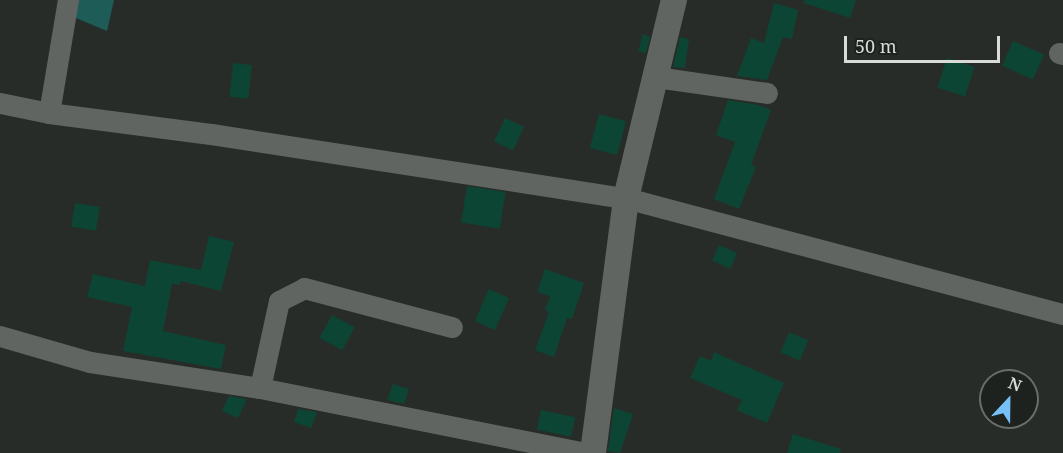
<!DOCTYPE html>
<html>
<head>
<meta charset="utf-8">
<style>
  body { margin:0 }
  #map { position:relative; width:1063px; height:453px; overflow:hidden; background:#282c28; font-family:"Noto Serif",serif }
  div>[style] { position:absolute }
  .water>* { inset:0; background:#1d5c57 }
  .building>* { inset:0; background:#0c4534; transform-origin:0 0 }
  .minor>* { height:21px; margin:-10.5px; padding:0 10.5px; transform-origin:10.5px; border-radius:10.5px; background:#606561 }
  .tertiary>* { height:26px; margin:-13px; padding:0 13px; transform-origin:13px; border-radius:13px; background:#606561 }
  span { translate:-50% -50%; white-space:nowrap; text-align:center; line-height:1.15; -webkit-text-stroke:4.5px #1e221f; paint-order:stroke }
  .north { position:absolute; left:979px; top:369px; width:60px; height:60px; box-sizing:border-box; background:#1e221f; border:2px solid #696c69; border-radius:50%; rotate:22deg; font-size:16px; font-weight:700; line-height:24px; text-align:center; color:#d9dbd9 }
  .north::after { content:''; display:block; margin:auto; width:21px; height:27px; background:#77bff7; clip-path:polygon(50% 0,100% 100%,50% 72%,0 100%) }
  .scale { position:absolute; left:844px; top:36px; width:156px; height:27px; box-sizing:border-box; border:3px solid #d9dbd9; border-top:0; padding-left:8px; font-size:18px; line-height:21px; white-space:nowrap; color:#d9dbd9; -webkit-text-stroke:4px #1e221f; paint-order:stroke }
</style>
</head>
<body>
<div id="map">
  <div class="water">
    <i style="clip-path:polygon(64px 0,114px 0,107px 31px,64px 13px)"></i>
  </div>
  <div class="building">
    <i style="clip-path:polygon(804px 0,856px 0,850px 18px,804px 3px)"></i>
    <i style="clip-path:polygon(774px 3px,798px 10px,792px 39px,783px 37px,767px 80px,737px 76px,751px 38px,764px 43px)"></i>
    <i style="clip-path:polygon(643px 34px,650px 37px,646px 53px,638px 51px)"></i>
    <i style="clip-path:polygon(680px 37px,689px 39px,685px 68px,673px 67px)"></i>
    <i style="left:1013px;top:41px;width:34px;height:27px;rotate:24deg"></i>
    <i style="left:947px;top:58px;width:29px;height:31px;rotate:18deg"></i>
    <i style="left:233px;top:63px;width:19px;height:34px;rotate:6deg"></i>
    <i style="clip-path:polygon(728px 100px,758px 105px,771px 110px,751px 165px,756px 167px,739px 209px,714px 199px,735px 142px,716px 135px)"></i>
    <i style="left:599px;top:114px;width:28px;height:35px;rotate:15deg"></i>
    <i style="left:505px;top:118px;width:21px;height:26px;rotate:25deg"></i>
    <i style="left:467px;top:186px;width:39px;height:37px;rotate:9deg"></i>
    <i style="left:75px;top:203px;width:25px;height:24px;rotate:9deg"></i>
    <i style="clip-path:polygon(209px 236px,234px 242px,221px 291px,180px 281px,180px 285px,172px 284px,163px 331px,226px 345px,221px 369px,123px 351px,132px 307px,87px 297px,93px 274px,145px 286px,150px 260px,201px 270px)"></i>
    <i style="left:719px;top:245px;width:20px;height:17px;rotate:24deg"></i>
    <i style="clip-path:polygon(545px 269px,584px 283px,572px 319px,567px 318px,554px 357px,535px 350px,549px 312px,545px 310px,550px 296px,537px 292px)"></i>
    <i style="left:489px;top:289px;width:22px;height:35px;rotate:24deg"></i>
    <i style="left:332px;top:315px;width:26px;height:26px;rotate:29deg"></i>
    <i style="left:789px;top:332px;width:21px;height:22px;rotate:23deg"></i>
    <i style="clip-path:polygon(714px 352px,784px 383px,767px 423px,737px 410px,742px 400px,690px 378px,700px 356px,711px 361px)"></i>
    <i style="clip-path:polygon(393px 384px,409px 389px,404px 404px,387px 400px)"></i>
    <i style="clip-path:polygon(229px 396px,247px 399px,238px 418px,222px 411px)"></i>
    <i style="clip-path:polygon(614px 408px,633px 414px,620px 453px,608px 451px)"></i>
    <i style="clip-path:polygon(298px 409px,317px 412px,311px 428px,294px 422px)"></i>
    <i style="left:541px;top:410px;width:35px;height:20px;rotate:12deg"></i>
    <i style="clip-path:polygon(793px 434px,841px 449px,840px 453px,787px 453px)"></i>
  </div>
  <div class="minor">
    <i style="left:1059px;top:53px;width:4px;rotate:14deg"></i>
    <i style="left:656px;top:77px;width:112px;rotate:8.2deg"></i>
    <i style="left:0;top:103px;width:50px;rotate:11.5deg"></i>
    <i style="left:49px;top:113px;width:163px;rotate:7.4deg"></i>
    <i style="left:211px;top:134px;width:420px;rotate:8.8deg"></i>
    <i style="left:626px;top:198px;width:452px;rotate:14.9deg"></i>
    <i style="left:49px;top:113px;width:115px;rotate:-80.5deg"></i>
    <i style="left:0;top:336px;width:94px;rotate:16.1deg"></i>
    <i style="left:90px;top:362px;width:172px;rotate:8.7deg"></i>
    <i style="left:260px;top:388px;width:331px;rotate:11.3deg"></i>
    <i style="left:260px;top:388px;width:89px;rotate:-77.7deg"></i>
    <i style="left:279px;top:301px;width:28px;rotate:-27deg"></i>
    <i style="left:304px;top:288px;width:153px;rotate:14.8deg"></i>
  </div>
  <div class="tertiary">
    <i style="left:593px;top:453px;width:257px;rotate:-82.6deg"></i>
    <i style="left:626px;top:198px;width:204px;rotate:-76.4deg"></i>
  </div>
  <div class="north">N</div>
  <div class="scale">50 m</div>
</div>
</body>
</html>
